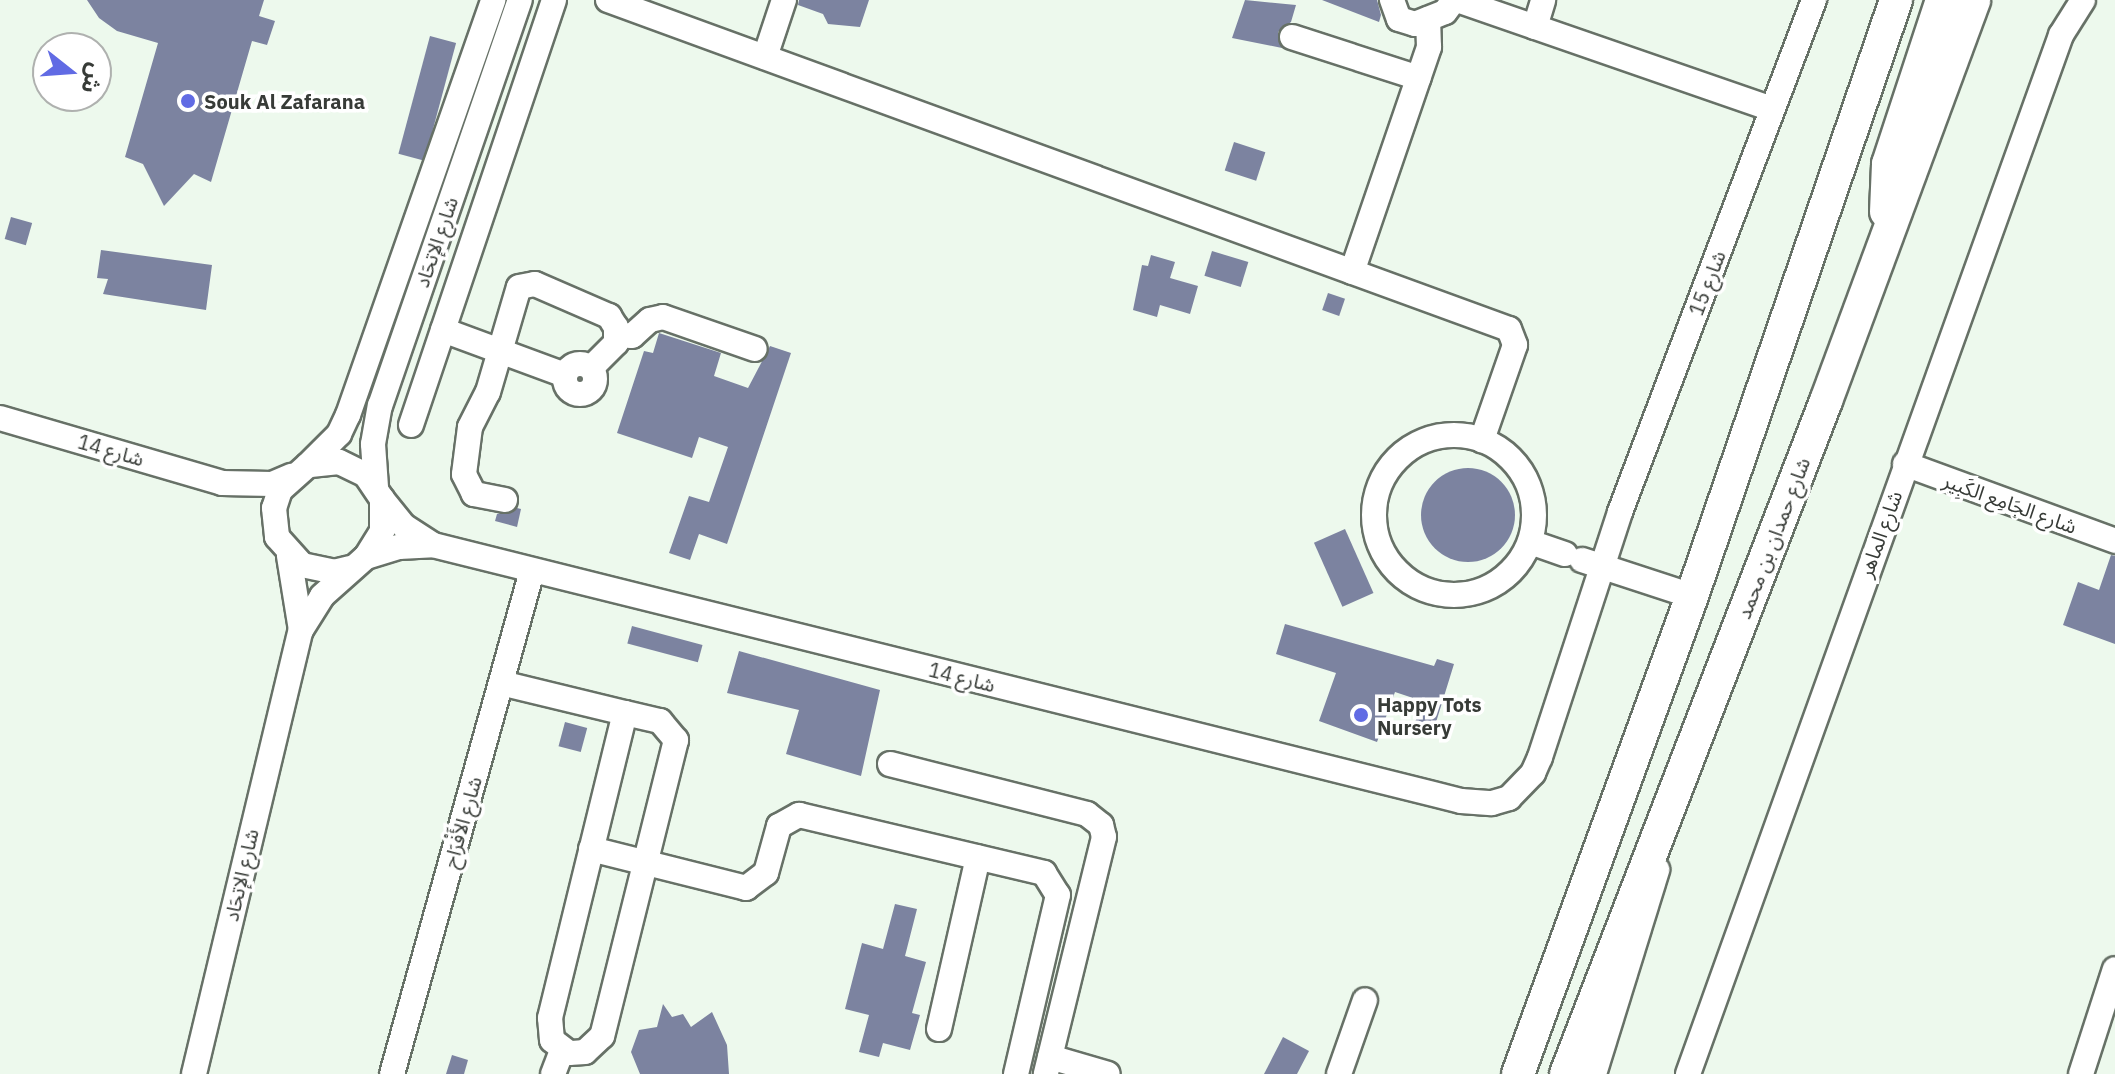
<!DOCTYPE html>
<html>
<head>
<meta charset="utf-8">
<style>
  body { margin:0 }
  #map { position:relative; width:2115px; height:1074px; overflow:hidden; background:#edf9ed; font-family:"IBM Plex Sans","Noto Sans Arabic",sans-serif }
  div>[style] { position:absolute }
  .building>* { inset:0; background:#7c83a0; transform-origin:0 0 }
  .round { border-radius:50% }
  .roads { filter:drop-shadow(2px 0 #677167) drop-shadow(-2px 0 #677167) drop-shadow(0 2px #677167) drop-shadow(0 -2px #677167) }
  .minor>* { height:24px; margin:-12px; padding:0 12px; transform-origin:12px; border-radius:12px; background:#fff }
  .minor>.ring { margin:-12px; padding:0; box-sizing:content-box; background:none; border:24px solid #fff; border-radius:50% }
  .major>* { height:32px; margin:-16px; padding:0 16px; transform-origin:16px; border-radius:16px; background:#fff }
  .dots>* { width:22px; height:22px; translate:-50% -50%; box-sizing:border-box; border:4px solid #fff; border-radius:50% }
  span { translate:-50% -50%; white-space:nowrap; text-align:center; line-height:1.15; -webkit-text-stroke:7px #fff; paint-order:stroke }
  .poi-label { font-size:20px; color:#373b37; font-weight:700 }
  .left { translate:0 -50%; text-align:left }
  .street-label { font-size:20px; color:#373b37 }
  .north { position:absolute; left:32px; top:32px; width:80px; height:80px; box-sizing:border-box; background:#fff; border:2px solid #afb1af; border-radius:50%; rotate:107deg; font-size:22px; font-weight:700; line-height:32px; text-align:center; color:#373b37 }
  .north::after { content:''; display:block; margin:auto; width:28px; height:36px; background:#616be4; clip-path:polygon(50% 0,100% 100%,50% 72%,0 100%) }
</style>
</head>
<body>
<div id="map">
  <div class="building">
    <i style="clip-path:polygon(87px 0,264px 0,259px 16px,275px 21px,267px 45px,252px 41px,211px 182px,194px 174px,164px 206px,143px 164px,125px 157px,158px 43px,117px 31px,99px 18px)"></i>
    <i style="clip-path:polygon(799px 0,869px 0,860px 27px,828px 24px,823px 14px,798px 5px)"></i>
    <i style="clip-path:polygon(1245px 0,1296px 5px,1291px 22px,1278px 32px,1282px 48px,1232px 38px)"></i>
    <i style="clip-path:polygon(1322px 0,1377px 0,1381px 15px,1379px 22px)"></i>
    <i style="left:430px;top:36px;width:27px;height:122px;rotate:15deg"></i>
    <i style="left:1234px;top:142px;width:33px;height:30px;rotate:18deg"></i>
    <i style="left:11px;top:217px;width:22px;height:23px;rotate:16deg"></i>
    <i style="clip-path:polygon(101px 250px,212px 265px,206px 310px,103px 294px,108px 279px,97px 278px)"></i>
    <i style="left:1212px;top:251px;width:38px;height:26px;rotate:17deg"></i>
    <i style="clip-path:polygon(1151px 255px,1175px 262px,1170px 278px,1198px 286px,1190px 314px,1160px 305px,1157px 317px,1133px 310px,1142px 265px,1148px 266px)"></i>
    <i style="left:1328px;top:293px;width:18px;height:18px;rotate:19deg"></i>
    <i style="clip-path:polygon(659px 333px,721px 353px,714px 376px,748px 388px,770px 346px,791px 353px,727px 544px,699px 534px,690px 560px,669px 553px,689px 496px,709px 502px,728px 447px,699px 437px,692px 458px,617px 433px,644px 351px,653px 353px)"></i>
    <i class="round" style="left:1421px;top:468px;width:94px;height:94px"></i>
    <i style="clip-path:polygon(517px 508px,521px 509px,517px 527px,495px 521px,497px 514px)"></i>
    <i style="left:1345px;top:529px;width:70px;height:34px;rotate:66deg"></i>
    <i style="clip-path:polygon(2111px 555px,2115px 556px,2115px 644px,2063px 625px,2078px 582px,2099px 590px)"></i>
    <i style="clip-path:polygon(1285px 624px,1434px 666px,1437px 659px,1454px 664px,1433px 732px,1414px 726px,1422px 701px,1395px 692px,1377px 742px,1319px 721px,1336px 673px,1276px 654px)"></i>
    <i style="left:632px;top:626px;width:73px;height:18px;rotate:15deg"></i>
    <i style="clip-path:polygon(739px 651px,880px 690px,861px 776px,786px 754px,799px 710px,727px 693px)"></i>
    <i style="left:565px;top:722px;width:23px;height:25px;rotate:15deg"></i>
    <i style="clip-path:polygon(895px 904px,917px 909px,905px 956px,926px 962px,912px 1013px,920px 1015px,910px 1050px,883px 1043px,879px 1057px,859px 1052px,869px 1015px,845px 1009px,862px 943px,883px 949px)"></i>
    <i style="clip-path:polygon(663px 1004px,672px 1017px,683px 1014px,691px 1027px,712px 1012px,727px 1045px,729px 1074px,640px 1074px,631px 1052px,639px 1030px,657px 1027px)"></i>
    <i style="clip-path:polygon(1283px 1037px,1309px 1051px,1297px 1074px,1264px 1074px)"></i>
    <i style="clip-path:polygon(452px 1055px,468px 1060px,464px 1074px,446px 1074px)"></i>
  </div>
  <div class="roads">
    <div class="minor">
      <i style="left:608px;top:0;width:959px;rotate:20.06deg"></i>
      <i style="left:1509px;top:329px;width:17px;rotate:69deg"></i>
      <i style="left:1515px;top:345px;width:101px;rotate:109.2deg"></i>
      <i style="left:1392px;top:0;width:20px;rotate:70deg"></i>
      <i style="left:1399px;top:19px;width:17px;rotate:17deg"></i>
      <i style="left:1415px;top:24px;width:32px;rotate:-22deg"></i>
      <i style="left:1445px;top:12px;width:15px;rotate:-53deg"></i>
      <i style="left:1457px;top:0;width:333px;rotate:19.1deg"></i>
      <i style="left:1535px;top:27px;width:28px;rotate:-73deg"></i>
      <i style="left:1292px;top:37px;width:133px;rotate:17.9deg"></i>
      <i style="left:765px;top:57px;width:60px;rotate:-71.6deg"></i>
      <i style="left:1352px;top:272px;width:238px;rotate:-71.1deg"></i>
      <i style="left:1429px;top:47px;width:28px;rotate:-92deg"></i>
      <i style="left:443px;top:330px;width:130px;rotate:20.2deg"></i>
      <i style="left:617px;top:335px;width:15px;rotate:4deg"></i>
      <i style="left:632px;top:336px;width:24px;rotate:-42deg"></i>
      <i style="left:650px;top:320px;width:13px;rotate:-13deg"></i>
      <i style="left:663px;top:317px;width:97px;rotate:19.2deg"></i>
      <i class="ring" style="left:565px;top:364px;width:6px;height:6px"></i>
      <i style="left:0;top:418px;width:231px;rotate:16.3deg"></i>
      <i style="left:222px;top:483px;width:50px;rotate:1.1deg"></i>
      <i style="left:272px;top:484px;width:21px;rotate:-23deg"></i>
      <i style="left:411px;top:425px;width:448px;rotate:-71.4deg"></i>
      <i class="ring" style="left:1374px;top:435px;width:136px;height:136px"></i>
      <i style="left:1905px;top:464px;width:224px;rotate:20.1deg"></i>
      <i style="left:308px;top:465px;width:44px;rotate:-45deg"></i>
      <i style="left:339px;top:434px;width:21px;rotate:-65deg"></i>
      <i style="left:348px;top:415px;width:440px;rotate:-70.7deg"></i>
      <i style="left:376px;top:487px;width:43px;rotate:-94deg"></i>
      <i style="left:373px;top:444px;width:39px;rotate:-80deg"></i>
      <i style="left:380px;top:406px;width:429px;rotate:-71deg"></i>
      <i style="left:382px;top:499px;width:35px;rotate:51deg"></i>
      <i style="left:404px;top:526px;width:35px;rotate:33deg"></i>
      <i style="left:505px;top:500px;width:32px;rotate:-169deg"></i>
      <i style="left:474px;top:494px;width:22px;rotate:-117deg"></i>
      <i style="left:464px;top:474px;width:47px;rotate:-82.7deg"></i>
      <i style="left:470px;top:427px;width:39px;rotate:-63deg"></i>
      <i style="left:488px;top:392px;width:109px;rotate:-73.6deg"></i>
      <i style="left:519px;top:287px;width:16px;rotate:-11deg"></i>
      <i style="left:535px;top:284px;width:81px;rotate:23.4deg"></i>
      <i style="left:609px;top:316px;width:13px;rotate:58deg"></i>
      <i style="left:616px;top:327px;width:16px;rotate:90deg"></i>
      <i style="left:616px;top:343px;width:35px;rotate:135deg"></i>
      <i style="left:1530px;top:542px;width:37px;rotate:19deg"></i>
      <i style="left:289px;top:556px;width:75px;rotate:80.8deg"></i>
      <i style="left:366px;top:557px;width:34px;rotate:-17deg"></i>
      <i style="left:399px;top:547px;width:34px;rotate:-3deg"></i>
      <i style="left:433px;top:545px;width:1059px;rotate:13.98deg"></i>
      <i style="left:1461px;top:801px;width:31px;rotate:4deg"></i>
      <i style="left:1492px;top:803px;width:18px;rotate:-16deg"></i>
      <i style="left:1509px;top:798px;width:35px;rotate:-46deg"></i>
      <i style="left:1533px;top:773px;width:17px;rotate:-66deg"></i>
      <i style="left:1540px;top:757px;width:258px;rotate:-71.9deg"></i>
      <i style="left:1620px;top:512px;width:548px;rotate:-69.25deg"></i>
      <i style="left:1582px;top:560px;width:116px;rotate:18.1deg"></i>
      <i style="left:501px;top:683px;width:128px;rotate:13.6deg"></i>
      <i style="left:625px;top:713px;width:36px;rotate:13deg"></i>
      <i style="left:660px;top:721px;width:25px;rotate:50deg"></i>
      <i style="left:676px;top:740px;width:305px;rotate:104deg"></i>
      <i style="left:602px;top:1036px;width:23px;rotate:137deg"></i>
      <i style="left:585px;top:1052px;width:16px;rotate:176deg"></i>
      <i style="left:569px;top:1053px;width:21px;rotate:-143deg"></i>
      <i style="left:552px;top:1040px;width:22px;rotate:-95deg"></i>
      <i style="left:550px;top:1018px;width:314px;rotate:-76.2deg"></i>
      <i style="left:890px;top:764px;width:203px;rotate:14.2deg"></i>
      <i style="left:1087px;top:814px;width:18px;rotate:38deg"></i>
      <i style="left:1101px;top:825px;width:12px;rotate:76deg"></i>
      <i style="left:1104px;top:837px;width:244px;rotate:103.8deg"></i>
      <i style="left:591px;top:849px;width:160px;rotate:14.1deg"></i>
      <i style="left:746px;top:888px;width:25px;rotate:-37deg"></i>
      <i style="left:766px;top:873px;width:49px;rotate:-74.5deg"></i>
      <i style="left:779px;top:826px;width:23px;rotate:-29deg"></i>
      <i style="left:799px;top:815px;width:252px;rotate:13.3deg"></i>
      <i style="left:1044px;top:873px;width:26px;rotate:58deg"></i>
      <i style="left:1058px;top:895px;width:184px;rotate:103.2deg"></i>
      <i style="left:939px;top:1029px;width:176px;rotate:-77.2deg"></i>
      <i style="left:1050px;top:1057px;width:60px;rotate:16.3deg"></i>
      <i style="left:194px;top:1074px;width:457px;rotate:-76.5deg"></i>
      <i style="left:301px;top:630px;width:40px;rotate:-58deg"></i>
      <i style="left:322px;top:596px;width:59px;rotate:-41.6deg"></i>
      <i style="left:366px;top:557px;width:31px;rotate:-58deg"></i>
      <i style="left:382px;top:531px;width:32px;rotate:-90deg"></i>
      <i style="left:382px;top:499px;width:29px;rotate:-124deg"></i>
      <i style="left:366px;top:475px;width:30px;rotate:-154deg"></i>
      <i style="left:339px;top:462px;width:31px;rotate:174deg"></i>
      <i style="left:308px;top:465px;width:38px;rotate:138deg"></i>
      <i style="left:280px;top:490px;width:19px;rotate:108deg"></i>
      <i style="left:274px;top:508px;width:29px;rotate:84deg"></i>
      <i style="left:277px;top:537px;width:38px;rotate:48deg"></i>
      <i style="left:302px;top:565px;width:33px;rotate:12deg"></i>
      <i style="left:334px;top:572px;width:16px;rotate:-14deg"></i>
      <i style="left:392px;top:1074px;width:522px;rotate:-74.45deg"></i>
      <i style="left:553px;top:1074px;width:26px;rotate:-69deg"></i>
      <i style="left:1339px;top:1074px;width:78px;rotate:-70.6deg"></i>
      <i style="left:1594px;top:1074px;width:214px;rotate:-72.8deg"></i>
      <i style="left:1688px;top:1074px;width:1104px;rotate:-70.25deg"></i>
      <i style="left:2061px;top:35px;width:41px;rotate:-57.8deg"></i>
      <i style="left:2081px;top:1074px;width:110px;rotate:-72.1deg"></i>
    </div>
    <div class="major">
      <i style="left:1886px;top:212px;width:48px;rotate:-87.6deg"></i>
      <i style="left:1888px;top:164px;width:173px;rotate:-71.8deg"></i>
      <i style="left:1518px;top:1074px;width:509px;rotate:-70deg"></i>
      <i style="left:1692px;top:596px;width:630px;rotate:-71.1deg"></i>
      <i style="left:1566px;top:1074px;width:721px;rotate:-68.88deg"></i>
      <i style="left:1826px;top:401px;width:427px;rotate:-69.7deg"></i>
    </div>
  </div>
  <div class="dots">
    <i style="left:188px;top:101px;background:#616be4"></i>
    <i style="left:1361px;top:715px;background:#616be4"></i>
  </div>
  <div class="poi-label">
    <span class="left" style="left:204px;top:101px">Souk Al Zafarana</span>
    <span class="left" style="left:1377px;top:716px">Happy Tots<br>Nursery</span>
  </div>
  <div class="street-label">
    <span style="left:436px;top:242px;rotate:-71deg">شارع الإتحَاد</span>
    <span style="left:1707px;top:283px;rotate:-69deg">شارع 15</span>
    <span style="left:111px;top:450px;rotate:16deg">شارع 14</span>
    <span style="left:2010px;top:503px;rotate:20deg">شارع الجَامِع الكَبِير</span>
    <span style="left:1880px;top:534px;rotate:-70deg">شارع الماهر</span>
    <span style="left:1773px;top:538px;rotate:-69deg">شارع حمدان بن محمد</span>
    <span style="left:962px;top:677px;rotate:14deg">شارع 14</span>
    <span style="left:462px;top:822px;rotate:-74deg">شارع الأَفْرَاح</span>
    <span style="left:241px;top:875px;rotate:-77deg">شارع الإتحَاد</span>
  </div>
  <div class="north">ش</div>
</div>
</body>
</html>
